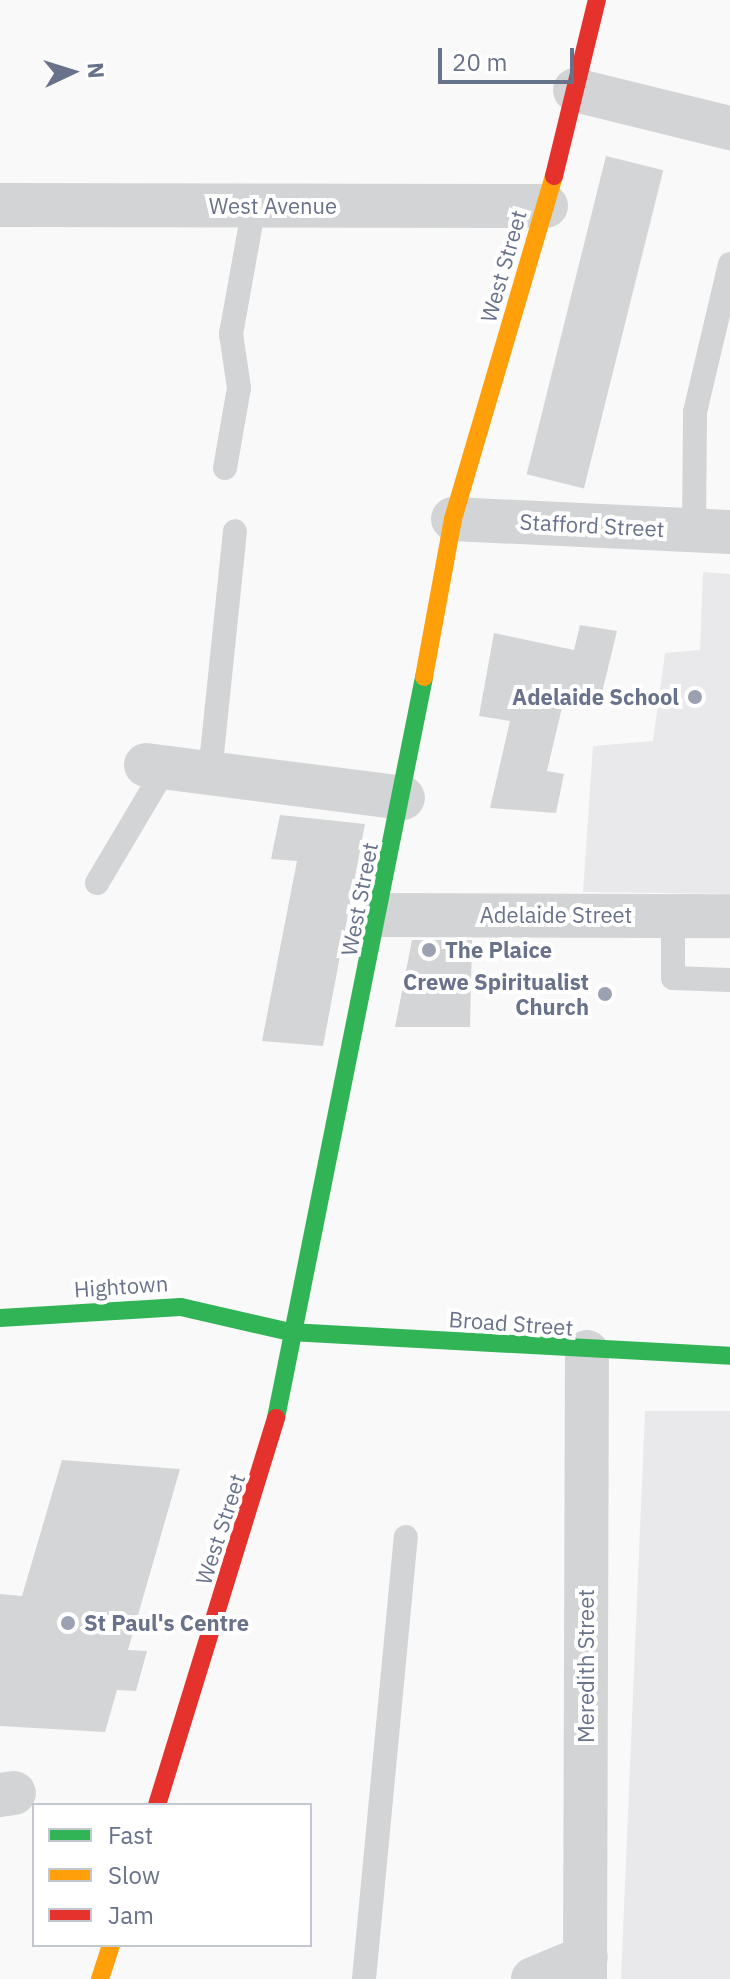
<!DOCTYPE html>
<html>
<head>
<meta charset="utf-8">
<style>
  body { margin:0 }
  #map { position:relative; width:730px; height:1979px; overflow:hidden; background:#f9f9f9; font-family:"IBM Plex Sans",sans-serif }
  div>[style] { position:absolute }
  .built>* { inset:0; background:#e9e9eb }
  .building>* { inset:0; background:#d4d5d6; transform-origin:0 0 }
  .lane>* { height:24px; margin:-12px; padding:0 12px; transform-origin:12px; border-radius:12px; background:#d3d4d5 }
  .street>* { height:44px; margin:-22px; padding:0 22px; transform-origin:22px; border-radius:22px; background:#d3d4d5 }
  .fast>* { height:18px; margin:-9px; padding:0 9px; transform-origin:9px; border-radius:9px; background:#30b455 }
  .slow>* { height:18px; margin:-9px; padding:0 9px; transform-origin:9px; border-radius:9px; background:#ff9f0a }
  .jam>* { height:18px; margin:-9px; padding:0 9px; transform-origin:9px; border-radius:9px; background:#e5322d }
  .dots>* { width:22px; height:22px; translate:-50% -50%; box-sizing:border-box; border:4px solid #fff; border-radius:50% }
  span { translate:-50% -50%; white-space:nowrap; text-align:center; line-height:1.15; -webkit-text-stroke:8px #fff; paint-order:stroke }
  .street-label { font-size:22px; color:#68728a }
  .poi-label { font-size:22px; color:#68728a; font-weight:700 }
  .right { translate:-100% -50%; text-align:right }
  .left { translate:0 -50%; text-align:left }
  .legend { position:absolute; left:32px; top:1803px; width:280px; height:144px; box-sizing:border-box; background:#fff; border:2px solid #c3c7d0; margin:0; padding:10px 14px; list-style:none; font-size:24px; color:#68728a }
  .legend li { display:flex; align-items:center; gap:16px; height:40px }
  .legend b { width:40px; border:2px solid #c3c7d0 }
  .north { position:absolute; left:32px; top:32px; width:80px; height:80px; -webkit-text-stroke:6px #fff; paint-order:stroke; rotate:86deg; font-size:22px; font-weight:700; line-height:32px; text-align:center; color:#68728a }
  .north::after { content:''; display:block; margin:auto; width:28px; height:36px; background:#68728a; clip-path:polygon(50% 0,100% 100%,50% 72%,0 100%) }
  .scale { position:absolute; left:438px; top:48px; width:136px; height:36px; box-sizing:border-box; border:4px solid #68728a; border-top:0; padding-left:10px; font-size:24px; line-height:28px; white-space:nowrap; color:#68728a; -webkit-text-stroke:6px #fff; paint-order:stroke }
</style>
</head>
<body>
<div id="map">
  <div class="built">
    <i style="clip-path:polygon(703px 572px,730px 574px,730px 894px,583px 892px,593px 746px,653px 741px,665px 653px,700px 650px)"></i>
    <i style="clip-path:polygon(645px 1411px,730px 1411px,730px 1979px,621px 1979px)"></i>
  </div>
  <div class="building">
    <i style="left:606px;top:156px;width:59px;height:328px;rotate:14deg"></i>
    <i style="clip-path:polygon(580px 625px,617px 631px,599px 705px,564px 699px,547px 771px,564px 774px,556px 813px,490px 808px,510px 721px,479px 716px,494px 633px,574px 650px)"></i>
    <i style="clip-path:polygon(280px 815px,365px 824px,323px 1046px,262px 1041px,297px 861px,271px 859px)"></i>
    <i style="clip-path:polygon(412px 940px,472px 940px,470px 1027px,395px 1027px)"></i>
    <i style="clip-path:polygon(62px 1460px,180px 1469px,128px 1650px,147px 1651px,136px 1691px,117px 1690px,105px 1732px,0 1726px,0 1594px,22px 1596px)"></i>
  </div>
  <div class="lane">
    <i style="left:225px;top:468px;width:81px;rotate:-80.1deg"></i>
    <i style="left:239px;top:388px;width:55px;rotate:-98.4deg"></i>
    <i style="left:231px;top:334px;width:130px;rotate:-79.8deg"></i>
    <i style="left:694px;top:530px;width:118px;rotate:-89.5deg"></i>
    <i style="left:695px;top:412px;width:152px;rotate:-76.7deg"></i>
    <i style="left:210px;top:773px;width:243px;rotate:-84.1deg"></i>
    <i style="left:97px;top:883px;width:135px;rotate:-59.3deg"></i>
    <i style="left:673px;top:916px;width:62px;rotate:90deg"></i>
    <i style="left:673px;top:978px;width:57px;rotate:2deg"></i>
    <i style="left:364px;top:1979px;width:444px;rotate:-84.6deg"></i>
  </div>
  <div class="street">
    <i style="left:575px;top:90px;width:160px;rotate:13.8deg"></i>
    <i style="left:0;top:205px;width:546px;rotate:0.1deg"></i>
    <i style="left:453px;top:519px;width:277px;rotate:2.7deg"></i>
    <i style="left:146px;top:765px;width:259px;rotate:7.3deg"></i>
    <i style="left:381px;top:915px;width:349px;rotate:0.2deg"></i>
    <i style="left:0;top:1795px;width:14px;rotate:-8deg"></i>
    <i style="left:533px;top:1979px;width:57px;rotate:-22.5deg"></i>
    <i style="left:585px;top:1979px;width:627px;rotate:-89.82deg"></i>
  </div>
  <div class="fast">
    <i style="left:0;top:1318px;width:181px;rotate:-3.5deg"></i>
    <i style="left:181px;top:1307px;width:112px;rotate:12.9deg"></i>
    <i style="left:290px;top:1332px;width:441px;rotate:3.1deg"></i>
    <i style="left:276px;top:1418px;width:756px;rotate:-78.7deg"></i>
  </div>
  <div class="slow">
    <i style="left:424px;top:677px;width:161px;rotate:-79.6deg"></i>
    <i style="left:453px;top:519px;width:358px;rotate:-73.6deg"></i>
    <i style="left:100px;top:1979px;width:36px;rotate:-72deg"></i>
  </div>
  <div class="jam">
    <i style="left:554px;top:176px;width:181px;rotate:-76.3deg"></i>
    <i style="left:157px;top:1805px;width:405px;rotate:-72.9deg"></i>
  </div>
  <div class="dots">
    <i style="left:695px;top:697px;background:#9ba1b1"></i>
    <i style="left:429px;top:950px;background:#9ba1b1"></i>
    <i style="left:605px;top:994px;background:#9ba1b1"></i>
    <i style="left:68px;top:1623px;background:#9ba1b1"></i>
  </div>
  <div class="street-label">
    <span style="left:273px;top:206px">West Avenue</span>
    <span style="left:503px;top:266px;rotate:-74deg">West Street</span>
    <span style="left:592px;top:525px;rotate:3deg">Stafford Street</span>
    <span style="left:359px;top:899px;rotate:-79deg">West Street</span>
    <span style="left:556px;top:915px">Adelaide Street</span>
    <span style="left:121px;top:1286px;rotate:-4deg">Hightown</span>
    <span style="left:511px;top:1323px;rotate:4deg">Broad Street</span>
    <span style="left:220px;top:1529px;rotate:-72deg">West Street</span>
    <span style="left:586px;top:1666px;rotate:-90deg">Meredith Street</span>
  </div>
  <div class="poi-label">
    <span class="right" style="left:679px;top:697px">Adelaide School</span>
    <span class="left" style="left:445px;top:950px">The Plaice</span>
    <span class="right" style="left:589px;top:994px">Crewe Spiritualist<br>Church</span>
    <span class="left" style="left:84px;top:1623px">St Paul's Centre</span>
  </div>
  <ul class="legend">
  <li><b style="height:10px;background:#30b455"></b>Fast</li>
  <li><b style="height:10px;background:#ff9f0a"></b>Slow</li>
  <li><b style="height:10px;background:#e5322d"></b>Jam</li>
  </ul>
  <div class="north">N</div>
  <div class="scale">20 m</div>
</div>
</body>
</html>
